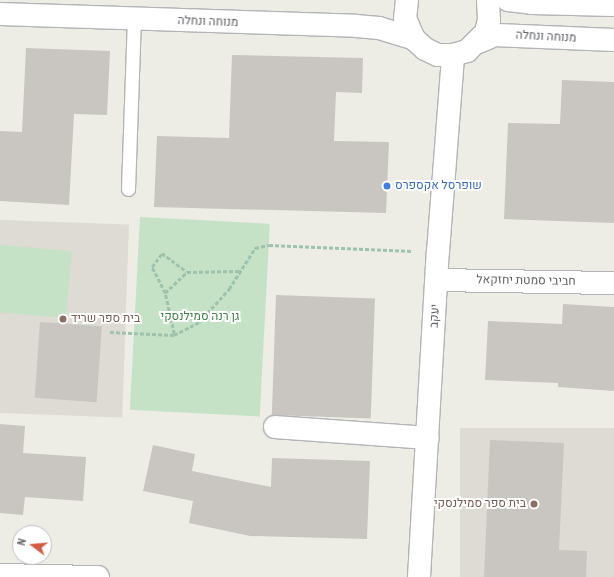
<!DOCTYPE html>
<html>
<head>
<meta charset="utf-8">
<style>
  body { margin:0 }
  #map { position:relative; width:614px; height:577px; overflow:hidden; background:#edece5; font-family:"Archivo Narrow",Heebo,sans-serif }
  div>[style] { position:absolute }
  .education>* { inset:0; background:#dddbd3; transform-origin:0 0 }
  .green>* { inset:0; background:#c5e2c7; transform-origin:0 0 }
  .building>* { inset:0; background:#c9c6c2; transform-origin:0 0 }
  .path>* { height:2.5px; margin-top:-1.25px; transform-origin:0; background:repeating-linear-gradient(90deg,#9ec2ac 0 4px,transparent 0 6px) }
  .roads { filter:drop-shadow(1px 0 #b2b4b8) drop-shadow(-1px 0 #b2b4b8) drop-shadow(0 1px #b2b4b8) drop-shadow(0 -1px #b2b4b8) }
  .service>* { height:13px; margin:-6.5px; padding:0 6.5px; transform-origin:6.5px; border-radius:6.5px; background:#fff }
  .minor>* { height:22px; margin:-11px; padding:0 11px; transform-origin:11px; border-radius:11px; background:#fff }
  .tertiary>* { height:22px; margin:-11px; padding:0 11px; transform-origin:11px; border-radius:11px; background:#fff }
  .dots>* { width:11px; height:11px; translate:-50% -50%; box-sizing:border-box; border:2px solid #fff; border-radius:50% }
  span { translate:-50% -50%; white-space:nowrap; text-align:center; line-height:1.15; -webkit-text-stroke:4px #fff; paint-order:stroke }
  .street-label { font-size:12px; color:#5d5f63 }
  .shop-label { font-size:12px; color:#366cbe }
  .left { translate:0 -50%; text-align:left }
  .park-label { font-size:12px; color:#408049 }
  .education-label { font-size:12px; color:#785e54 }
  .right { translate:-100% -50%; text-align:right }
  .north { position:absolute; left:12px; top:525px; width:40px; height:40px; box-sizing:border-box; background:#fff; border:1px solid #bebfc1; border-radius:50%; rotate:286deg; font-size:11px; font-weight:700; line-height:16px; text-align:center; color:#5d5f63 }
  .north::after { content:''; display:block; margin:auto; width:14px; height:18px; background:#d45e44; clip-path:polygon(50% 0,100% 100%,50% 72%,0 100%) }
</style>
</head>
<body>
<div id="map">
  <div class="education">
    <i style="left:0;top:220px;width:129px;height:193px;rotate:2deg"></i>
    <i style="left:614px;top:428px;width:149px;height:154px;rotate:90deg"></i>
  </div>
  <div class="green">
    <i style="left:140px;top:217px;width:130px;height:193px;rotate:3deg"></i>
    <i style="left:0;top:245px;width:72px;height:67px;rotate:5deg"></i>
  </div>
  <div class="building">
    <i style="clip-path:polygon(26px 48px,110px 51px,107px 115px,74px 114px,69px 205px,0 201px,0 131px,22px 132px)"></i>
    <i style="clip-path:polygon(232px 55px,363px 58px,362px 93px,336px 92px,334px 141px,389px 142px,386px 213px,154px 207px,157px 136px,229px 138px)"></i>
    <i style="clip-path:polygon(562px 80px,614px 82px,614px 223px,504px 219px,508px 123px,560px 124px)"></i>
    <i style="left:276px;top:295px;width:99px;height:120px;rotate:2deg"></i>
    <i style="clip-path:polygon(563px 304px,614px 307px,614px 391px,558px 387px,558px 383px,485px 380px,488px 321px,562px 324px)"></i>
    <i style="left:40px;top:322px;width:62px;height:76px;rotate:4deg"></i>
    <i style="clip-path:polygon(0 424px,25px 426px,23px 453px,86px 457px,83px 501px,25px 497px,23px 515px,0 513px)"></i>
    <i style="clip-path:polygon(490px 440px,564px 443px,559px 550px,587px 551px,586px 577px,484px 577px)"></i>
    <i style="clip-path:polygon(153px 445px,195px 454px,192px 471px,271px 487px,272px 458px,370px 461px,367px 539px,250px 536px,189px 523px,193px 501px,143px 491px)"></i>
  </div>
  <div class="path">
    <i style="left:165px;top:293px;width:29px;rotate:-117deg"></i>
    <i style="left:152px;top:267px;width:17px;rotate:-54deg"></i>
    <i style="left:162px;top:253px;width:31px;rotate:37deg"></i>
    <i style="left:110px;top:332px;width:64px;rotate:2.7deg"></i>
    <i style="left:174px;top:335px;width:28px;rotate:-27deg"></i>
    <i style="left:199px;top:322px;width:45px;rotate:-47.7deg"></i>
    <i style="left:229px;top:289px;width:49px;rotate:-57.6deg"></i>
    <i style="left:255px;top:248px;width:14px;rotate:-12deg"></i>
    <i style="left:269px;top:245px;width:144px;rotate:2.4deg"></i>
    <i style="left:174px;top:334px;width:42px;rotate:-102.4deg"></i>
    <i style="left:165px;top:293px;width:30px;rotate:-44deg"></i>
    <i style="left:187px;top:272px;width:52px;rotate:-1.1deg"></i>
  </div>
  <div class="roads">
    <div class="service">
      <i style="left:128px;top:189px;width:169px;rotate:-88deg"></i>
    </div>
    <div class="minor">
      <i style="left:437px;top:280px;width:177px;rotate:1deg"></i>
      <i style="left:275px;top:427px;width:153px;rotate:4.1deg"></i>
      <i style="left:0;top:575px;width:98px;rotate:1.2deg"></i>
    </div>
    <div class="tertiary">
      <i style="left:407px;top:0;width:18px;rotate:96deg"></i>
      <i style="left:405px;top:18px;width:23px;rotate:67deg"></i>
      <i style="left:414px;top:39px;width:15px;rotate:42deg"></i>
      <i style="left:425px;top:49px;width:14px;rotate:25deg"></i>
      <i style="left:438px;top:55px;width:15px"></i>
      <i style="left:453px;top:55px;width:15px;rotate:-16deg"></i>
      <i style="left:467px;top:51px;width:27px;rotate:-45deg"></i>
      <i style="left:486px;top:32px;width:12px;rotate:-76deg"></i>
      <i style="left:489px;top:20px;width:20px;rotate:-93deg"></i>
      <i style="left:508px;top:0;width:24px;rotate:7deg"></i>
      <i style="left:532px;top:3px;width:82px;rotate:1.4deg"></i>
      <i style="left:0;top:14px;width:356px;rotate:1.9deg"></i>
      <i style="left:356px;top:26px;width:23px;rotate:5deg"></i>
      <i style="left:379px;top:28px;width:37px;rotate:17deg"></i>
      <i style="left:479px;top:42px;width:17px;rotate:-24deg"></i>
      <i style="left:495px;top:35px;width:119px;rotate:2.4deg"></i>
      <i style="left:419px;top:577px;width:326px;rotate:-86.7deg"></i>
      <i style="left:438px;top:252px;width:198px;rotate:-85.6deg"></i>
    </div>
  </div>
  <div class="dots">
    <i style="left:387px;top:186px;background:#3f7fe0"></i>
    <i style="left:63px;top:319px;background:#8d6e63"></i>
    <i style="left:534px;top:504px;background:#8d6e63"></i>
  </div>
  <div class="street-label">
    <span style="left:208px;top:22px;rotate:2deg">מנוחה ונחלה</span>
    <span style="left:546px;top:37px;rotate:3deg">מנוחה ונחלה</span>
    <span style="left:526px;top:281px;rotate:1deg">חביבי סמטת יחזקאל</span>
    <span style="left:435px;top:316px;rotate:-87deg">יעקב</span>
  </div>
  <div class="shop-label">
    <span class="left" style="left:395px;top:186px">שופרסל אקספרס</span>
  </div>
  <div class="park-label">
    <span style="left:200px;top:317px">גן רנה סמילנסקי</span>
  </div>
  <div class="education-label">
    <span class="left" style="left:71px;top:319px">בית ספר שריד</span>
    <span class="right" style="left:526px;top:504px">בית ספר סמילנסקי</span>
  </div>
  <div class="north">N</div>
</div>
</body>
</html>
